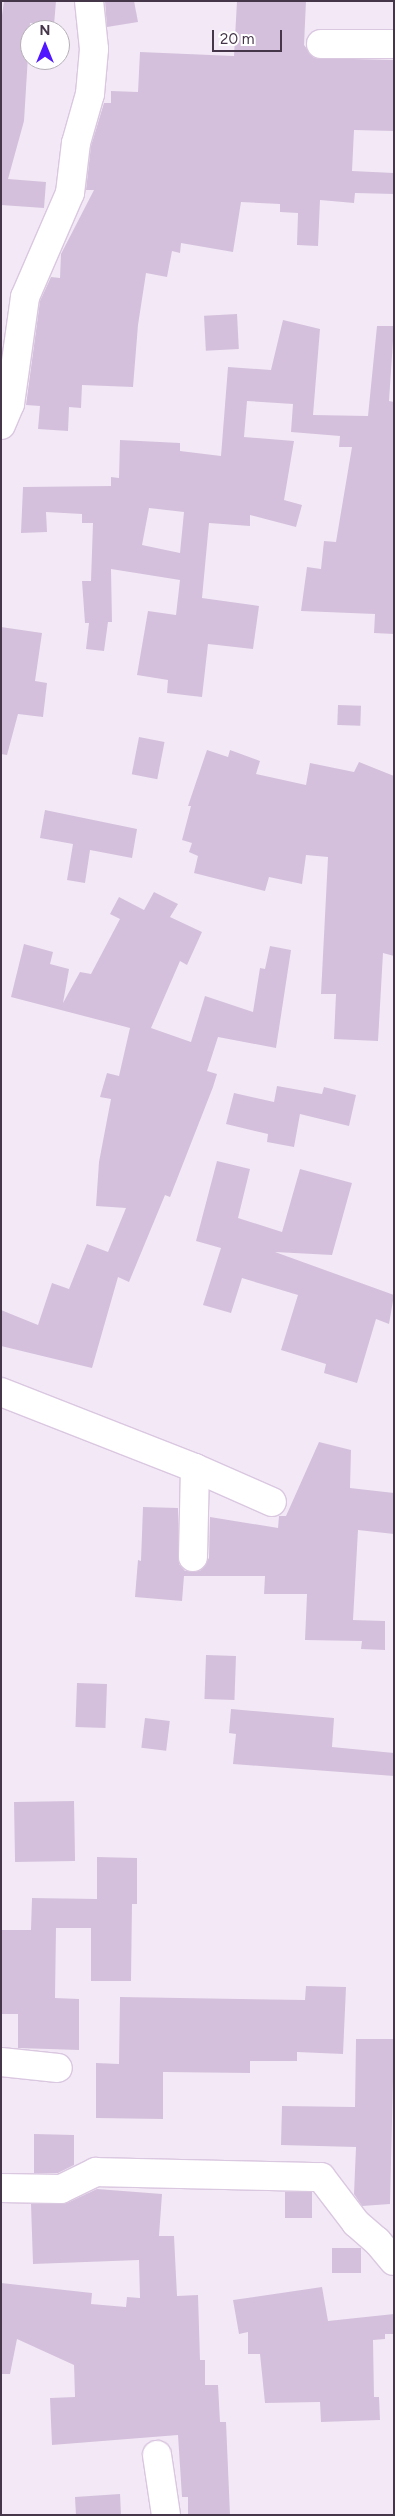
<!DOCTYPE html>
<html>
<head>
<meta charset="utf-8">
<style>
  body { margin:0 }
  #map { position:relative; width:395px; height:2516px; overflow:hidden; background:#f3e9f6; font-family:Figtree,sans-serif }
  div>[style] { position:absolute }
  .building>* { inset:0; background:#d4c0dc; transform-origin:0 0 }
  .roads { filter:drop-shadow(1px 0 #dac7e0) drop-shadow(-1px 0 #dac7e0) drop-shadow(0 1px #dac7e0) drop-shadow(0 -1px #dac7e0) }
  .minor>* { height:28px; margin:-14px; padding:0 14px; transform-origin:14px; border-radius:14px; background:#fff }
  span { translate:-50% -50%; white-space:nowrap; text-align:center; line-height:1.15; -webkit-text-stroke:5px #fff; paint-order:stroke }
  .frame { position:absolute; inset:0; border:2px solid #45364a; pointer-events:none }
  .north { position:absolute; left:20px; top:20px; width:50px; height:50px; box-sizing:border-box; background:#fff; border:1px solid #b5afb7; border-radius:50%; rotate:0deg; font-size:14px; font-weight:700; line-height:20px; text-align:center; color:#45364a }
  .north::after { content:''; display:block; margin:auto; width:18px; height:22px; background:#5117ff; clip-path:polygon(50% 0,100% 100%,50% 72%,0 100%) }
  .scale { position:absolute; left:212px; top:30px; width:70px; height:22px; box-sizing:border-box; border:2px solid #45364a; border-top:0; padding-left:6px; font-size:15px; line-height:18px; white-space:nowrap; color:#45364a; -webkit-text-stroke:4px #fff; paint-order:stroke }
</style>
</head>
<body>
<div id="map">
  <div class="building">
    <i style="clip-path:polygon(4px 1px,56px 1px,54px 25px,30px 23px,24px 121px,8px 179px,46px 182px,44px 208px,1px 205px,1px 22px)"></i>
    <i style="clip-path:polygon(105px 1px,134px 1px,138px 22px,107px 27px)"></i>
    <i style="clip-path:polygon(237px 1px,306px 1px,304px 45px,314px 58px,394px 60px,394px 131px,354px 130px,352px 171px,394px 173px,394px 194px,355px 193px,354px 203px,320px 200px,318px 246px,297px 245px,298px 213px,280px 212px,280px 204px,241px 202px,233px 252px,181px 243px,180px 253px,172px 251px,167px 277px,146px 273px,138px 325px,133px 387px,82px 385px,81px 408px,69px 407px,68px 431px,38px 429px,40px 406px,26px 405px,40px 301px,51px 277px,60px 278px,61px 254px,94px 190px,86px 190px,91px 146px,104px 103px,111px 103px,111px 91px,138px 92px,140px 52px,234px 56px)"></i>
    <i style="left:237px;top:314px;width:35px;height:33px;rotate:87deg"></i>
    <i style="clip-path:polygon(evenodd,283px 320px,320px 329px,313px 415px,368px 416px,377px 326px,394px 326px,389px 401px,394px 402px,394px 634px,374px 633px,375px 614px,301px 611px,307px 567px,321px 569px,324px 541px,336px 542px,352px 447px,339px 447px,340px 436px,291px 432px,293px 404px,247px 401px,244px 437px,294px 441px,284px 500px,302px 505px,296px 527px,250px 515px,250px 526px,209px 523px,202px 598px,259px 606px,253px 649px,208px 644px,202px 697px,167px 693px,168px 680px,137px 675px,148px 611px,176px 615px,180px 580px,111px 569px,112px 622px,108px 622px,104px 651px,86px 649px,89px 623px,85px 623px,82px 581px,91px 581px,93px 523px,82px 523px,82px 514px,46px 512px,47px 532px,21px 533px,23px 487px,111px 486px,111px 477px,119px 478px,120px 440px,180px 443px,180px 451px,221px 456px,228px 367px,271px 370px,283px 320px,149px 508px,184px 512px,180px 553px,142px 545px,149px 508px)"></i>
    <i style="clip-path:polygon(1px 627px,42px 633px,35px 681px,47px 683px,43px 717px,18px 714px,7px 755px,1px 754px)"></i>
    <i style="left:338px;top:705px;width:23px;height:20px;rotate:2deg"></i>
    <i style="left:139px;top:737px;width:26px;height:38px;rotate:11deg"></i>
    <i style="clip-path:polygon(207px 750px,228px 757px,230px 750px,260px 761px,256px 774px,306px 785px,310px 763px,354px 772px,359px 762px,394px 776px,394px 956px,383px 953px,378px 1041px,334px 1039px,336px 994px,321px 994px,328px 857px,306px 855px,302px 884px,269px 877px,265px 891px,194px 873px,198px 856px,189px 852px,192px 843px,182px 840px,191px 806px,188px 806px)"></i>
    <i style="clip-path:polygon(45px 810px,137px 829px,132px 858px,90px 850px,85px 883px,67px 880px,73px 844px,40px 838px)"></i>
    <i style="clip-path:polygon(154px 892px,178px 904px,170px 917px,202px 932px,187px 965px,180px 961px,151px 1028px,191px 1042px,205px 996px,253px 1012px,260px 968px,265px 969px,270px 946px,291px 950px,276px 1048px,218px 1037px,207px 1071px,217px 1074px,213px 1087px,170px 1197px,165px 1195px,129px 1282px,118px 1277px,92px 1368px,1px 1346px,1px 1310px,38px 1325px,52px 1283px,69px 1289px,87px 1244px,108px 1252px,126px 1208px,96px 1206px,99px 1162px,111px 1099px,100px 1097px,107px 1073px,119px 1076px,130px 1028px,11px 997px,24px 944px,53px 952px,50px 964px,69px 969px,63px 1003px,80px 972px,91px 974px,120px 919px,110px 914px,119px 897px,144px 910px)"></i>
    <i style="clip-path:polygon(277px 1086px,322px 1094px,324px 1087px,356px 1095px,349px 1126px,300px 1114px,294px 1147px,267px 1142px,268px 1134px,226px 1124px,234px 1093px,274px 1102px)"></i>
    <i style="clip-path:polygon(217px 1161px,250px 1169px,238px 1218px,282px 1232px,300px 1169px,352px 1183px,332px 1255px,275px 1252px,394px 1295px,389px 1324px,376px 1319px,357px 1383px,324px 1373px,326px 1364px,281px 1350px,298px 1295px,242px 1278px,231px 1313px,203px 1305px,221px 1248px,196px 1241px)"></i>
    <i style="clip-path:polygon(319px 1442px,351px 1450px,350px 1488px,394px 1493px,394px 1534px,358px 1530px,353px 1620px,385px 1621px,385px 1650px,361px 1649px,362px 1641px,305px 1640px,307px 1594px,264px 1594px,265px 1576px,184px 1576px,182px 1601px,135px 1597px,138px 1560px,141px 1561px,143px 1507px,178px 1508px,179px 1564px,185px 1571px,200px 1571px,209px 1558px,210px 1517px,278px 1528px,279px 1516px,286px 1516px)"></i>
    <i style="left:206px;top:1655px;width:30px;height:44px;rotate:2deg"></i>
    <i style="left:77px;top:1683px;width:30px;height:44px;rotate:2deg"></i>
    <i style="clip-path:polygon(231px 1709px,334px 1718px,332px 1747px,394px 1753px,394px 1776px,233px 1764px,236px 1734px,229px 1733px)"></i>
    <i style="left:145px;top:1718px;width:25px;height:30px;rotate:7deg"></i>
    <i style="left:74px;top:1801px;width:60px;height:60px;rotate:89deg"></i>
    <i style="clip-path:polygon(97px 1857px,137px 1858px,137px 1904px,132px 1904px,131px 1981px,91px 1981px,91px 1928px,56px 1928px,55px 1998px,79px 1999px,79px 2050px,18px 2048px,18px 2014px,1px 2014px,1px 1930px,31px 1930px,32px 1898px,97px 1899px)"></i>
    <i style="clip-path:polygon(306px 1986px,346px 1987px,343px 2054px,297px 2052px,297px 2061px,250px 2061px,250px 2073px,163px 2072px,163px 2119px,96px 2118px,96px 2063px,119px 2064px,120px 1997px,305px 2000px)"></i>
    <i style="clip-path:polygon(356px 2039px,394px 2039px,390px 2204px,362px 2206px,354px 2194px,356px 2147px,281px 2145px,282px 2106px,355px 2107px)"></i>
    <i style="clip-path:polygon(34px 2134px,74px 2135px,74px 2165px,58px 2173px,34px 2173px)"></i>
    <i style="clip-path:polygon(97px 2189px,162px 2194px,159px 2236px,174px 2236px,177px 2296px,198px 2295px,200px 2360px,205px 2360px,205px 2385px,218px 2385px,220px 2422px,226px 2422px,230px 2515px,188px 2515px,188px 2497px,182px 2497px,178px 2435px,52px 2445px,50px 2398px,75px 2397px,74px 2365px,17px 2339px,10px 2374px,1px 2374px,1px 2283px,92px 2293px,91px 2304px,126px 2307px,127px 2297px,140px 2298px,139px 2260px,33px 2264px,31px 2204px,67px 2203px)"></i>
    <i style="left:285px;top:2192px;width:27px;height:26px"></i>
    <i style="left:332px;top:2248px;width:29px;height:25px"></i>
    <i style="clip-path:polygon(322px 2287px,328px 2321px,394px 2314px,394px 2334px,385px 2334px,385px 2339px,373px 2340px,374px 2397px,379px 2397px,380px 2420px,321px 2422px,320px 2402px,265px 2403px,260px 2354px,248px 2354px,248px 2332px,239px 2334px,233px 2300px)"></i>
    <i style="clip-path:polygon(120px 2494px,121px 2515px,76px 2515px,75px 2497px)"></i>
  </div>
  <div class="roads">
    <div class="minor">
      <i style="left:321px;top:44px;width:73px"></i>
      <i style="left:1px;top:425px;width:23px;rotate:-67deg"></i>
      <i style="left:10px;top:404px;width:108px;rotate:-82deg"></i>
      <i style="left:25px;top:297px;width:113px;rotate:-66.6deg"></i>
      <i style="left:70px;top:193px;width:50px;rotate:-83.2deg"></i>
      <i style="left:76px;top:143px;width:51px;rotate:-74.1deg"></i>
      <i style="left:90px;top:94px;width:45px;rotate:-84.9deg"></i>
      <i style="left:94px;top:49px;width:48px;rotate:-95.9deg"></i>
      <i style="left:1px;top:1392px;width:208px;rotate:21.4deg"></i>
      <i style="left:195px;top:1468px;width:89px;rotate:91.3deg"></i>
      <i style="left:195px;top:1468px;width:84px;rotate:23.8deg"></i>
      <i style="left:1px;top:2062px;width:57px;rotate:6deg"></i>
      <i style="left:1px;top:2188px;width:60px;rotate:1deg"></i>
      <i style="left:61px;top:2189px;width:39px;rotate:-26deg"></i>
      <i style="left:96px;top:2172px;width:225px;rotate:1.3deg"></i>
      <i style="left:321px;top:2177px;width:58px;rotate:52.7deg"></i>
      <i style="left:356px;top:2223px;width:28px;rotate:41deg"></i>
      <i style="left:377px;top:2241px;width:26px;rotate:50deg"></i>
      <i style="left:157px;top:2455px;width:61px;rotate:81.5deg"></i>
    </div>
  </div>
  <div class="frame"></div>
  <div class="north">N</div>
  <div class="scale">20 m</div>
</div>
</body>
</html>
